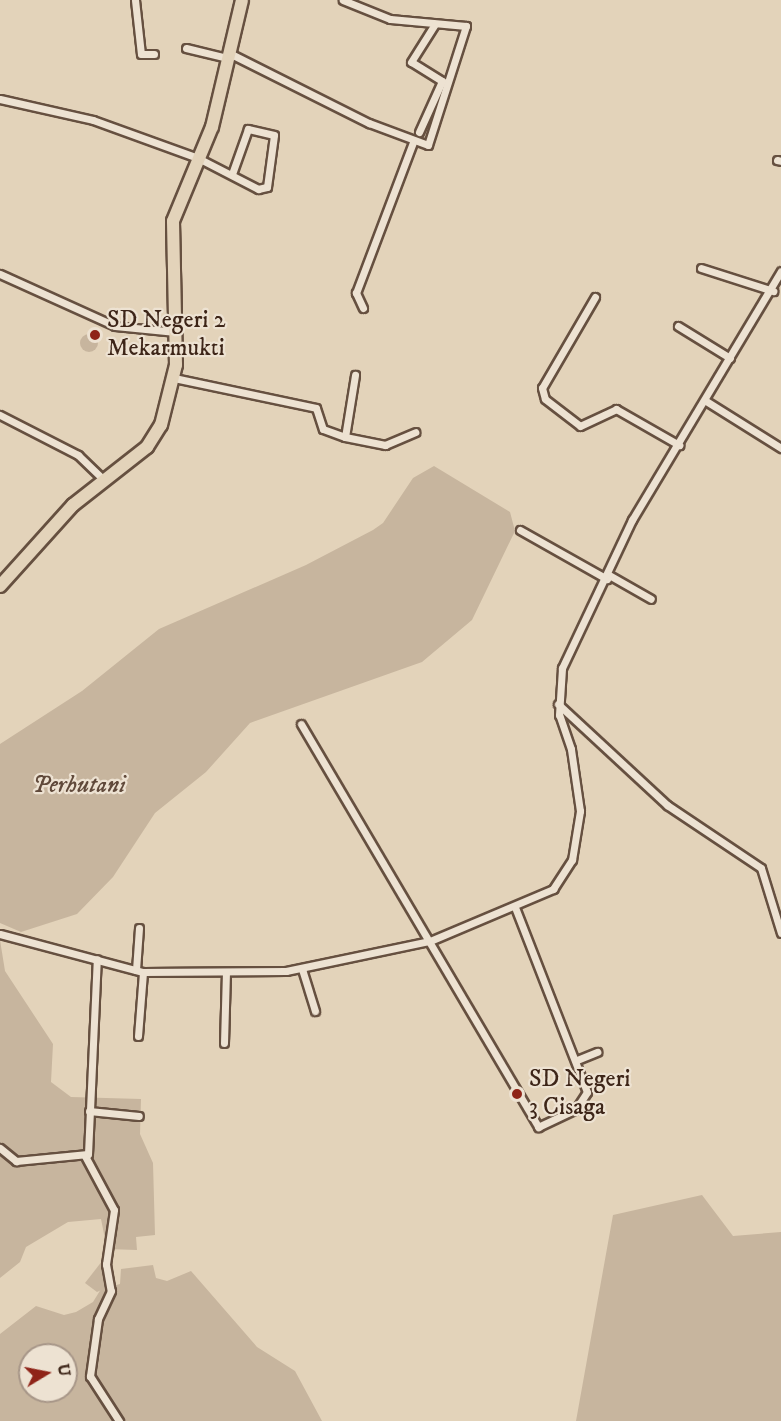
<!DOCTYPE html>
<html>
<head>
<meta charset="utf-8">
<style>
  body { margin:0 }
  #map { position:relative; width:781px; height:1421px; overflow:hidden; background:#e3d3ba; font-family:"IM FELL DW Pica",serif }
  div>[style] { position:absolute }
  .green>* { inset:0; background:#c7b59e }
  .round { border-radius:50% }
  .roads { filter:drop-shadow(2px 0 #665040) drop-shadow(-2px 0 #665040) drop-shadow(0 2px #665040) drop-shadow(0 -2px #665040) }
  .street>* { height:7px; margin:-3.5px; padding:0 3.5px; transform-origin:3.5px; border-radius:3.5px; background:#ede2d2 }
  .highway>* { height:12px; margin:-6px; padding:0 6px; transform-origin:6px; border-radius:6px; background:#e3d3ba }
  .dots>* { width:16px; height:16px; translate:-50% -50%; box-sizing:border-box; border:3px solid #ede2d2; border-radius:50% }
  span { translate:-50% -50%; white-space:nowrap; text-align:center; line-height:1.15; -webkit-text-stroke:4.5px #ede2d2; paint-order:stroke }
  .poi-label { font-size:24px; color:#3d2518 }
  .left { translate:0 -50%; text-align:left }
  .park-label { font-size:24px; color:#60493a; font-style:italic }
  .north { position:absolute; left:18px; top:1343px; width:60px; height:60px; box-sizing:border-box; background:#ede2d2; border:2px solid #a79688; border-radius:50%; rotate:80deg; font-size:16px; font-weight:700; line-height:24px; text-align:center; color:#3d2518 }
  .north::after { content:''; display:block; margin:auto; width:21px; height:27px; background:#8f2418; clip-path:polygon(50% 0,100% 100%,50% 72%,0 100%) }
</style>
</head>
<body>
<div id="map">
  <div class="green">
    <i class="round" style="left:80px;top:334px;width:18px;height:18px"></i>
    <i style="clip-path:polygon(434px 466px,510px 512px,515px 531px,472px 620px,422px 662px,250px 723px,206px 772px,155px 813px,113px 877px,77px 914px,21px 932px,0 923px,0 744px,82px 691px,159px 629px,306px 565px,373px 530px,383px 523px,413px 478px)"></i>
    <i style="clip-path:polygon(0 940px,5px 971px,53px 1044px,51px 1082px,71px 1097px,141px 1099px,140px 1134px,153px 1163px,155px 1235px,136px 1237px,137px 1250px,107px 1249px,101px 1219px,68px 1222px,26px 1247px,20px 1262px,0 1278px)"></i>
    <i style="clip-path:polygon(702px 1195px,733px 1236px,781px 1232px,781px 1421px,576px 1421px,613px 1215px)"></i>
    <i style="clip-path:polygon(106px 1256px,110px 1286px,97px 1292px,85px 1283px)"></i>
    <i style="clip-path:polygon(evenodd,153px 1265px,156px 1278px,167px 1281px,191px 1271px,257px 1347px,295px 1371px,322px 1421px,0 1421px,0 1334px,36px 1306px,64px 1315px,76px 1312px,93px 1302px,101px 1289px,120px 1284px,121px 1269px,153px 1265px,30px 1355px,66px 1355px,66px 1391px,30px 1391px,30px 1355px)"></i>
  </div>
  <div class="roads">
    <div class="street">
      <i style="left:135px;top:0;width:54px;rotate:83.7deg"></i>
      <i style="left:141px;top:54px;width:13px"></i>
      <i style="left:186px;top:48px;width:42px;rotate:13.7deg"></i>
      <i style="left:229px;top:53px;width:157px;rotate:26.6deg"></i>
      <i style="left:369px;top:123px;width:63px;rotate:20.4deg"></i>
      <i style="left:428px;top:145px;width:125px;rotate:-72.3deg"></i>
      <i style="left:466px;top:26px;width:76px;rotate:-174.7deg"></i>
      <i style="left:390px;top:19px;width:51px;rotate:-158deg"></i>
      <i style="left:0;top:99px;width:95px;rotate:12.7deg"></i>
      <i style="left:93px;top:120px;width:112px;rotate:19.9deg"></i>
      <i style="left:198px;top:158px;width:68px;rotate:27.3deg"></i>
      <i style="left:258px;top:189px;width:9px;rotate:-13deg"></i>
      <i style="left:267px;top:187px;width:52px;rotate:-82.3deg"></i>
      <i style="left:274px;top:135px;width:27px;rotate:-167deg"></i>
      <i style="left:248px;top:129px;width:48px;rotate:109.6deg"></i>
      <i style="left:419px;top:132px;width:56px;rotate:-65.7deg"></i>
      <i style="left:442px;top:81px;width:36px;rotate:-148deg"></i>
      <i style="left:411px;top:62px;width:45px;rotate:-57.7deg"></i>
      <i style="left:777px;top:160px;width:4px;rotate:14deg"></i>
      <i style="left:701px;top:268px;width:76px;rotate:17.7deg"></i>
      <i style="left:0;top:274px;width:126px;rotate:24.3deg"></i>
      <i style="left:115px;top:326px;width:61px;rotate:5.6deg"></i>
      <i style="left:595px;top:297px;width:105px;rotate:120.2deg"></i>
      <i style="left:542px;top:388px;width:11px;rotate:75deg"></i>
      <i style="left:545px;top:399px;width:44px;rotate:37.6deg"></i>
      <i style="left:580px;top:426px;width:40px;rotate:-25deg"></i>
      <i style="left:616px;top:409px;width:73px;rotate:29.7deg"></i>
      <i style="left:363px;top:308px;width:17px;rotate:-115deg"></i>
      <i style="left:356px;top:293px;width:161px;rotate:-69.3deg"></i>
      <i style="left:678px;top:326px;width:61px;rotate:31.6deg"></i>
      <i style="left:174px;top:378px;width:145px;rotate:11.9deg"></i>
      <i style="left:316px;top:408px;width:22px;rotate:72deg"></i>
      <i style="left:323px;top:429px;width:23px;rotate:20deg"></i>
      <i style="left:345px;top:437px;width:41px;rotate:11.3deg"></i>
      <i style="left:385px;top:445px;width:33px;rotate:-23deg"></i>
      <i style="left:706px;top:401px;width:89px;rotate:32.1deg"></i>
      <i style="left:0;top:415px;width:88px;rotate:27.1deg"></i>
      <i style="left:78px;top:455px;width:35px;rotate:44deg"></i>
      <i style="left:345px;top:437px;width:63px;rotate:-80.8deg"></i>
      <i style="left:520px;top:530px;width:100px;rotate:29.4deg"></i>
      <i style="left:609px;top:575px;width:48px;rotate:29.7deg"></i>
      <i style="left:558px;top:704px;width:149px;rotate:42.8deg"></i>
      <i style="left:667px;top:805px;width:113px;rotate:33.8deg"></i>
      <i style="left:761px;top:868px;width:68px;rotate:72.9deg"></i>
      <i style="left:301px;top:724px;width:468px;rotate:59.5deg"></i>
      <i style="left:538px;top:1127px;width:42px;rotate:-25.3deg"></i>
      <i style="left:576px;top:1109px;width:20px;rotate:-57deg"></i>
      <i style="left:587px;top:1092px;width:199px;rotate:-111.3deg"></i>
      <i style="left:0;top:934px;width:148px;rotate:14.9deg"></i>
      <i style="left:143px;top:972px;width:143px;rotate:-0.4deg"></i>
      <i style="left:286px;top:971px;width:147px;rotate:-11.8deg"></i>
      <i style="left:430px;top:941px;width:134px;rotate:-22.9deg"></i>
      <i style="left:553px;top:889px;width:35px;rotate:-57deg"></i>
      <i style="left:572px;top:860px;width:50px;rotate:-80.7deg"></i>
      <i style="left:580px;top:811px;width:63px;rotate:-98.3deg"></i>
      <i style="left:571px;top:749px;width:36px;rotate:-109deg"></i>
      <i style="left:559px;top:715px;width:47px;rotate:-86.3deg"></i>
      <i style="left:562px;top:668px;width:164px;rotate:-64.7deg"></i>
      <i style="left:632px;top:520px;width:290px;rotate:-59.1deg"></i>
      <i style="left:302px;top:969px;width:44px;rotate:72.8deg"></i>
      <i style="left:136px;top:970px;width:42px;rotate:-85.9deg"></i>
      <i style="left:138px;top:1036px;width:64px;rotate:-85.5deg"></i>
      <i style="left:224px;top:1043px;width:70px;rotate:-88.4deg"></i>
      <i style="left:577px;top:1060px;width:22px;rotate:-22deg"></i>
      <i style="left:89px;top:1111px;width:50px;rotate:5.7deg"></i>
      <i style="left:0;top:1148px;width:21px;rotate:39deg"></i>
      <i style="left:16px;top:1161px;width:72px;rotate:-5.6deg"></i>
      <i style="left:88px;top:1154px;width:195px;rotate:-87.4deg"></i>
      <i style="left:85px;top:1156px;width:61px;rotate:61.8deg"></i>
      <i style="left:114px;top:1210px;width:55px;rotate:98.4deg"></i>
      <i style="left:106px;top:1264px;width:27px;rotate:80deg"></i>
      <i style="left:111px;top:1291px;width:31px;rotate:115deg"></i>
      <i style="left:98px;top:1319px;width:58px;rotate:98deg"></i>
      <i style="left:90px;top:1376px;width:54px;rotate:57.2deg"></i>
    </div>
    <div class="highway">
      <i style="left:0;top:586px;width:109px;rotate:-48deg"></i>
      <i style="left:73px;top:505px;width:94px;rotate:-38.1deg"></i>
      <i style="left:147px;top:447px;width:26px;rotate:-58deg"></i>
      <i style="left:161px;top:425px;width:62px;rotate:-76deg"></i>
      <i style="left:176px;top:365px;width:144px;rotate:-91.2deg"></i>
      <i style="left:173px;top:221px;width:102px;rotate:-67.5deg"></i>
      <i style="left:212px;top:127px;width:130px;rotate:-76.7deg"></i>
    </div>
  </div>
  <div class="dots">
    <i style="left:95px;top:335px;background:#8f2418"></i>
    <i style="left:517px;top:1094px;background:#8f2418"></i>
  </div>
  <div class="poi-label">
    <span class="left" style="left:107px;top:335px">SD Negeri 2<br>Mekarmukti</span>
    <span class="left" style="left:529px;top:1094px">SD Negeri<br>3 Cisaga</span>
  </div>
  <div class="park-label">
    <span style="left:79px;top:786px">Perhutani</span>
  </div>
  <div class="north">U</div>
</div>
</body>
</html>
